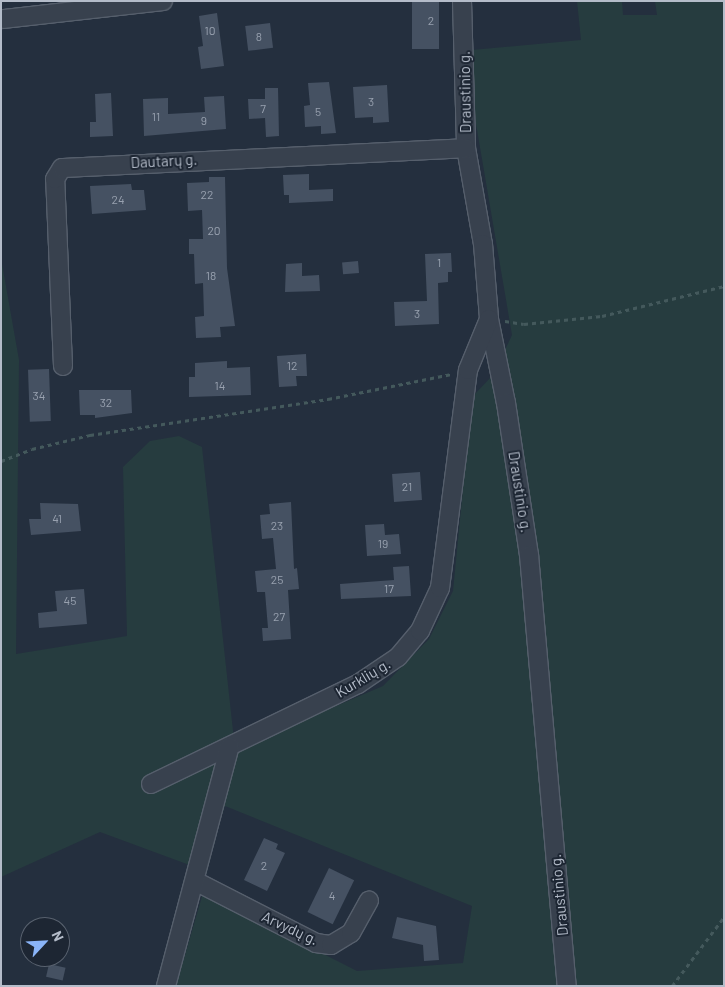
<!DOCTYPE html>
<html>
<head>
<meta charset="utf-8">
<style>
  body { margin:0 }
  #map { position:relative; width:725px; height:987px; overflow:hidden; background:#242f3e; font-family:Barlow,sans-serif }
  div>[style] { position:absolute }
  .green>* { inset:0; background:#263c3f }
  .building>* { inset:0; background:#455162; transform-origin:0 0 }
  .path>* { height:2.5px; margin-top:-1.25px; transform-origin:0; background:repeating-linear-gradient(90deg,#44595c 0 4px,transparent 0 8px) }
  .roads { filter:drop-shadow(1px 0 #565f6c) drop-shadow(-1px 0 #565f6c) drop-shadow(0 1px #565f6c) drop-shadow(0 -1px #565f6c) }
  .minor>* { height:18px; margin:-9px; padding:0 9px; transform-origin:9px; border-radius:9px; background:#38414e }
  span { translate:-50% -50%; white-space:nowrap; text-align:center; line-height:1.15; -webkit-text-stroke:4px #1d2633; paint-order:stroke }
  .number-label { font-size:12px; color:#98a1af }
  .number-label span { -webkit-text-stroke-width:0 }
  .street-label { font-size:15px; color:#b4bcc9 }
  .frame { position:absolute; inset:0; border:2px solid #b4bcc9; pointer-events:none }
  .north { position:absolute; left:20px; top:917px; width:50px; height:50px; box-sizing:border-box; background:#1d2633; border:1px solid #59626f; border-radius:50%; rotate:65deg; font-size:14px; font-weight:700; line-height:20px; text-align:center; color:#b4bcc9 }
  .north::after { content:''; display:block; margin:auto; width:18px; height:22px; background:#8ab4f8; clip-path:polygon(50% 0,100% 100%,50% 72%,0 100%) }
</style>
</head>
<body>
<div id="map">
  <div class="green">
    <i style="clip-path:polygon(577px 1px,622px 1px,623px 15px,657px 15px,655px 1px,724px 1px,724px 986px,176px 986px,203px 893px,357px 971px,463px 963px,472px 906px,225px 806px,203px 870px,100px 832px,1px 877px,1px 258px,19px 360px,16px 654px,127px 636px,123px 467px,150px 441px,179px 436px,202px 447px,235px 749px,383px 686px,429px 639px,453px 591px,472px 397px,493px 375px,512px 335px,475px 118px,472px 50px,581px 40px)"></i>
  </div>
  <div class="building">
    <i style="left:412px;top:1px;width:27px;height:48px"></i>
    <i style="clip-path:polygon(217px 13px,224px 66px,201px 69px,198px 47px,203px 46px,199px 16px)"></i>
    <i style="left:270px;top:23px;width:25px;height:25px;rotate:83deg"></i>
    <i style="clip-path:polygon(329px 82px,336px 133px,321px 134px,321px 126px,305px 127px,304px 106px,310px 105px,308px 83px)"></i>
    <i style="clip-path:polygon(387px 85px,389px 122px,373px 123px,373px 117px,355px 118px,353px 87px)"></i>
    <i style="clip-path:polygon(265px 88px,278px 88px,279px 136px,266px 137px,265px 118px,249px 119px,248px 99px,265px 99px)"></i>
    <i style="clip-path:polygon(111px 93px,113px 136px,90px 137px,90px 122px,96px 122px,95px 94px)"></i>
    <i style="clip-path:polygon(224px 96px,226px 129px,144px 136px,143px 99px,168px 98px,168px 114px,205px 112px,204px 97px)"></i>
    <i style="clip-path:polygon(309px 174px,309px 190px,333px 189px,333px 201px,289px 203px,289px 195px,284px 195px,283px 175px)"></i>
    <i style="clip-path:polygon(209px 177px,225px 177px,227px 268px,235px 326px,220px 327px,221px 337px,196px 338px,195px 317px,204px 316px,203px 283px,195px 284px,194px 254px,189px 254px,189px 239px,203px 239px,202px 210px,188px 211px,187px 183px,209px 182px)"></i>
    <i style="clip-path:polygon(131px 184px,132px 190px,144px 190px,146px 210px,92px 214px,90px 186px)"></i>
    <i style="clip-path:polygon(451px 253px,452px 272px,448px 272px,448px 282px,438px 283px,439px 324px,395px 326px,394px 302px,427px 301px,425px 254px)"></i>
    <i style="left:358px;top:261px;width:12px;height:16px;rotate:85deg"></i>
    <i style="clip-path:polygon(302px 263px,302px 276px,319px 275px,320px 291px,285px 292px,286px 264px)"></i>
    <i style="clip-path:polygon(306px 354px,307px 376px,296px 376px,297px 386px,279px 387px,277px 356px)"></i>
    <i style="clip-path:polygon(227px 361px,227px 368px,250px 367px,251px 395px,189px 397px,189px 377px,195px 377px,195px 363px)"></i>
    <i style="left:49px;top:369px;width:52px;height:21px;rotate:88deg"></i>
    <i style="clip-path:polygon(79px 390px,131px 390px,132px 413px,95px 418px,95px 415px,80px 415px)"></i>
    <i style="left:420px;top:472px;width:28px;height:28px;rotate:86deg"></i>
    <i style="clip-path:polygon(291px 502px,294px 569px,297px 568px,299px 589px,288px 590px,291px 639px,263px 641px,262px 628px,268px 628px,265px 592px,257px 592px,255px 571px,276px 569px,273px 538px,262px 539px,260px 515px,270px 514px,269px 504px)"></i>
    <i style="clip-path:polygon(40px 503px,78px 504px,81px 531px,31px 535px,29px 519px,41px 519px)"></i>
    <i style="clip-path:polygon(384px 524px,385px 535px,399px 534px,401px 554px,367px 556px,365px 525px)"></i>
    <i style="clip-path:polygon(409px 566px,411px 596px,341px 599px,340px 584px,394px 580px,393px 567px)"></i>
    <i style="clip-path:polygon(84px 589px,87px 624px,39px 628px,38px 613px,57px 611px,55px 591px)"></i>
    <i style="clip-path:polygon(264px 838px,278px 844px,276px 849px,285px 853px,267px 891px,244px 880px)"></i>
    <i style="left:329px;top:868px;width:28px;height:49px;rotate:26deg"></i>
    <i style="clip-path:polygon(397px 917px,436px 926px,439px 960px,424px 961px,423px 945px,392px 938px)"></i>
    <i style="left:49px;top:964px;width:17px;height:13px;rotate:13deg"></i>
  </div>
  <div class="path">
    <i style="left:505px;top:321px;width:19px;rotate:9deg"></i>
    <i style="left:524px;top:324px;width:78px;rotate:-5.9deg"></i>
    <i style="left:602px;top:316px;width:126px;rotate:-13.8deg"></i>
    <i style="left:1px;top:461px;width:33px;rotate:-21deg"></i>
    <i style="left:32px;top:449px;width:60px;rotate:-13.6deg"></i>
    <i style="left:90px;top:435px;width:241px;rotate:-8.6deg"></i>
    <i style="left:328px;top:399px;width:126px;rotate:-11.4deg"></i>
    <i style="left:672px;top:986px;width:86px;rotate:-53deg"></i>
  </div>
  <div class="roads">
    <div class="minor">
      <i style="left:462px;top:1px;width:147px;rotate:88.4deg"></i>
      <i style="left:466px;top:148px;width:97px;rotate:80deg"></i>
      <i style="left:483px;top:244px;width:75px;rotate:85.4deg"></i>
      <i style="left:489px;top:319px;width:86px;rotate:78.6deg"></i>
      <i style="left:506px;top:403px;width:154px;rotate:81.4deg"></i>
      <i style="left:529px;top:555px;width:433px;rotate:85deg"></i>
      <i style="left:3px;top:19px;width:161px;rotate:-6.4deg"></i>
      <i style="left:63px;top:366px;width:187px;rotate:-92.4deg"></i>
      <i style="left:55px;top:179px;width:13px;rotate:-58deg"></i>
      <i style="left:62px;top:168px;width:404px;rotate:-2.8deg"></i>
      <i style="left:151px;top:784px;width:230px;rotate:-25.8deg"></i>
      <i style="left:358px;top:684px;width:48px;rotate:-34deg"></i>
      <i style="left:398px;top:657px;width:34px;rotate:-50deg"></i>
      <i style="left:420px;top:631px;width:47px;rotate:-65.1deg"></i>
      <i style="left:440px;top:588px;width:220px;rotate:-82.7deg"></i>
      <i style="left:468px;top:370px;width:55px;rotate:-67.6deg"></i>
      <i style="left:195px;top:881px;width:136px;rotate:27.1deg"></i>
      <i style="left:316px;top:943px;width:15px;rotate:8deg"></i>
      <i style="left:331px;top:945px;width:23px;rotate:-31deg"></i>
      <i style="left:351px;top:933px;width:37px;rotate:-61deg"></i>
      <i style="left:166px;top:986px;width:248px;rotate:-75.1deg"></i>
    </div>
  </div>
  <div class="number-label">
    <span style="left:431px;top:21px">2</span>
    <span style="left:210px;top:31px">10</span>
    <span style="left:259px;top:37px">8</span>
    <span style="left:371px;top:102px">3</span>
    <span style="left:263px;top:109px">7</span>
    <span style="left:318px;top:112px">5</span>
    <span style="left:156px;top:117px">11</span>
    <span style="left:204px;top:121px">9</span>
    <span style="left:207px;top:195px">22</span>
    <span style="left:118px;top:200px">24</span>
    <span style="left:214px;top:231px">20</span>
    <span style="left:439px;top:263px">1</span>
    <span style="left:211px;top:276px">18</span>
    <span style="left:417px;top:314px">3</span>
    <span style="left:292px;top:366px">12</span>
    <span style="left:220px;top:386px">14</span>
    <span style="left:39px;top:396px">34</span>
    <span style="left:106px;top:403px">32</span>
    <span style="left:407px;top:487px">21</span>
    <span style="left:57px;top:519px">41</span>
    <span style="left:277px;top:526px">23</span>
    <span style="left:383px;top:544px">19</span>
    <span style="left:277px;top:580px">25</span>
    <span style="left:389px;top:589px">17</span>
    <span style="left:70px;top:601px">45</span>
    <span style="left:279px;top:617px">27</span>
    <span style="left:264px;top:866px">2</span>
    <span style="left:332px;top:896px">4</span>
  </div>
  <div class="street-label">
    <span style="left:465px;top:92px;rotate:-91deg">Draustinio g.</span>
    <span style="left:164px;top:161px;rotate:-3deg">Dautarų g.</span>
    <span style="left:520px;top:492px;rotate:81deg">Draustinio g.</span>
    <span style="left:363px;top:678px;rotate:-31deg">Kurklių g.</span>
    <span style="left:559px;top:895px;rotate:-95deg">Draustinio g.</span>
    <span style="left:290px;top:928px;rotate:25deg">Arvydų g.</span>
  </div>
  <div class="frame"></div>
  <div class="north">N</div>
</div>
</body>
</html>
